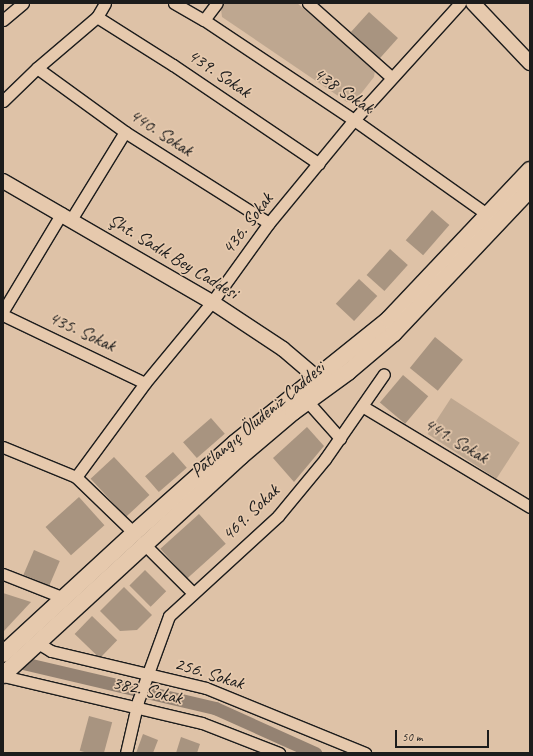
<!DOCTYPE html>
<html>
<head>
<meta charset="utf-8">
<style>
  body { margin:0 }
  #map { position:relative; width:533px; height:756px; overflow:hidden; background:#dec2a7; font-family:Caveat,sans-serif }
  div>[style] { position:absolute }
  .green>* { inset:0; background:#bea790; transform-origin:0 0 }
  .canal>* { height:13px; margin:-6.5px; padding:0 6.5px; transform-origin:6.5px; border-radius:6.5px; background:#948272 }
  .building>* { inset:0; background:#a89480; transform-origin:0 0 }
  .roads { filter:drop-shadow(1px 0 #1c1c1c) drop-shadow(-1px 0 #1c1c1c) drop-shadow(0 1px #1c1c1c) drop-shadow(0 -1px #1c1c1c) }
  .minor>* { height:11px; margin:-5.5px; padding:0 5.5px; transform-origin:5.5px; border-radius:5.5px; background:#e6c9ad }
  .tertiary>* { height:14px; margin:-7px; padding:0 7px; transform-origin:7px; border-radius:7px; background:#e6c9ad }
  .secondary>* { height:16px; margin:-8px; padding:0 8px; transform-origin:8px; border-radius:8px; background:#e6c9ad }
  span { translate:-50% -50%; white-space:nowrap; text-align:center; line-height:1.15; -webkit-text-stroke:3.5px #e6c9ad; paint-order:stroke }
  .street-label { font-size:19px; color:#1c1c1c }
  .frame { position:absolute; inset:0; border:4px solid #1c1c1c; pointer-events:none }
  .scale { position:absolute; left:395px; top:730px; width:94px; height:18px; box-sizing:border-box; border:2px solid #1c1c1c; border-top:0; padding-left:5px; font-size:12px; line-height:14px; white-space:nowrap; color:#1c1c1c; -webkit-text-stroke:3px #e6c9ad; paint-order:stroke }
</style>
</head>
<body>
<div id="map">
  <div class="green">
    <i style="clip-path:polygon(225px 3px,297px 3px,375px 70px,374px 77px,356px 100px,347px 102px,222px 17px,221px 9px)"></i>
    <i style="left:451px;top:398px;width:82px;height:43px;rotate:33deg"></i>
  </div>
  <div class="canal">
    <i style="left:10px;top:660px;width:211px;rotate:13.2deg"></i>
    <i style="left:215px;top:708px;width:110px;rotate:24.2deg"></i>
  </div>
  <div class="building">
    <i style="left:369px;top:12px;width:39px;height:27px;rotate:42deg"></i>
    <i style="left:432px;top:210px;width:23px;height:40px;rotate:41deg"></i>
    <i style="left:390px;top:249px;width:24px;height:35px;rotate:42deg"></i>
    <i style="left:359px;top:279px;width:25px;height:34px;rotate:43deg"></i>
    <i style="left:435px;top:337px;width:36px;height:40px;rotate:39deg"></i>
    <i style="left:403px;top:375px;width:33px;height:36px;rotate:40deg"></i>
    <i style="left:211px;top:418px;width:21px;height:37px;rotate:49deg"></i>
    <i style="clip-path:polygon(307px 427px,324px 446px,294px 482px,273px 458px)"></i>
    <i style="left:173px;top:452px;width:21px;height:37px;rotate:49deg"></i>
    <i style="left:114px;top:457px;width:52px;height:32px;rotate:47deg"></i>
    <i style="left:79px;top:497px;width:38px;height:45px;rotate:48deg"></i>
    <i style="left:199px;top:514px;width:40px;height:52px;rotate:48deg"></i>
    <i style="left:34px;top:550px;width:28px;height:27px;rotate:23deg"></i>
    <i style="left:145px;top:570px;width:30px;height:22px;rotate:45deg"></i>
    <i style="clip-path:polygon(124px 587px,152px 615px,137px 630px,120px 631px,100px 611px)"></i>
    <i style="clip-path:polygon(3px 593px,31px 602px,3px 632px)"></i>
    <i style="left:92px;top:616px;width:35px;height:25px;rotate:44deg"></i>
    <i style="left:89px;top:716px;width:24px;height:36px;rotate:15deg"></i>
    <i style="clip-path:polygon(143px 734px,158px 740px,153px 753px,136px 753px)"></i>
    <i style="clip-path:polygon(181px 737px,200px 744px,197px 753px,176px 753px)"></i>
  </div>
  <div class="roads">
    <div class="minor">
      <i style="left:174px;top:3px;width:34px;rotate:30deg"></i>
      <i style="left:204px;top:20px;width:180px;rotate:33.7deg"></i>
      <i style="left:354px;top:120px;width:164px;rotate:35.3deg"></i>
      <i style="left:308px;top:3px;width:111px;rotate:41.7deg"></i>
      <i style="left:97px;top:17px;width:90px;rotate:32.3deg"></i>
      <i style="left:173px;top:65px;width:176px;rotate:34.1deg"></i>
      <i style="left:3px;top:20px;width:26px;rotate:-40deg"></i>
      <i style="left:204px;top:20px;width:21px;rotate:-53deg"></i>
      <i style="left:37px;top:68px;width:109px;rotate:36deg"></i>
      <i style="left:125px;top:132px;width:170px;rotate:32.3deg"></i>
      <i style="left:3px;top:101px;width:47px;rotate:-44.1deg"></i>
      <i style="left:37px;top:68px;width:79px;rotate:-40.4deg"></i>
      <i style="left:97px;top:17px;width:16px;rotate:-60deg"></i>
      <i style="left:72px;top:218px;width:101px;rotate:-58.4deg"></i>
      <i style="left:3px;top:311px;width:114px;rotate:-59deg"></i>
      <i style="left:3px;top:315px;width:157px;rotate:25.6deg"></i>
      <i style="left:307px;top:401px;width:50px;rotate:48.3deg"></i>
      <i style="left:362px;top:406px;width:196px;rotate:31deg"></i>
      <i style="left:3px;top:447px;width:79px;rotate:22.3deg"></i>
      <i style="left:76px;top:477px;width:81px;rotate:44deg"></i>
      <i style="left:76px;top:477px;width:117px;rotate:-53.7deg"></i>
      <i style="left:145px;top:383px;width:105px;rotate:-50.4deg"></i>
      <i style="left:212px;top:302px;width:97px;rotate:-54.2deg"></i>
      <i style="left:269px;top:223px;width:134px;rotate:-50.5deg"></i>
      <i style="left:354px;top:120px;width:158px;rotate:-47.8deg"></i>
      <i style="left:145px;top:545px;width:66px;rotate:45deg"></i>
      <i style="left:3px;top:574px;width:66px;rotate:21.5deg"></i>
      <i style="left:38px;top:643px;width:15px;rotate:32deg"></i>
      <i style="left:51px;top:651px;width:159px;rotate:13.4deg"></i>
      <i style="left:206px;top:688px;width:172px;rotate:22.2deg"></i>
      <i style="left:3px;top:676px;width:204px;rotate:13.3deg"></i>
      <i style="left:202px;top:723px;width:83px;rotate:21.3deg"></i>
      <i style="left:126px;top:753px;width:53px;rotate:-77deg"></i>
      <i style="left:138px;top:701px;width:90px;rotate:-70deg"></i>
      <i style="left:169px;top:616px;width:148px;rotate:-42.5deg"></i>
      <i style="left:278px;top:516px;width:74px;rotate:-50.5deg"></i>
      <i style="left:325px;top:459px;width:103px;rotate:-55.2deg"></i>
    </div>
    <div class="tertiary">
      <i style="left:473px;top:3px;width:83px;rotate:46.5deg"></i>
      <i style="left:3px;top:181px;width:241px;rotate:30.1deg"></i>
      <i style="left:212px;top:302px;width:85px;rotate:33.5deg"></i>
      <i style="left:283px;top:349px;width:43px;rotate:40.3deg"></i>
    </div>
    <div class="secondary">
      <i style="left:3px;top:654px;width:178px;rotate:-42.7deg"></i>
      <i style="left:134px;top:533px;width:135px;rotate:-41.7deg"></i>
      <i style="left:235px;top:443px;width:198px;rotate:-38.8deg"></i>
      <i style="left:389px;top:319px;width:205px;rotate:-46.6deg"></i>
      <i style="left:3px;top:675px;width:322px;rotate:-42.6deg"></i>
      <i style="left:240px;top:457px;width:70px;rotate:-40.3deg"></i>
      <i style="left:293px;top:412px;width:68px;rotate:-36deg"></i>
      <i style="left:348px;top:372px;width:60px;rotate:-40.3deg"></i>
      <i style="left:394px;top:333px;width:198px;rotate:-46.6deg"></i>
    </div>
  </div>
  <div class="street-label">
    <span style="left:219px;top:74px;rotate:34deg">439. Sokak</span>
    <span style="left:343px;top:91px;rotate:34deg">438 Sokak</span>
    <span style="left:161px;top:133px;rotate:33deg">440. Sokak</span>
    <span style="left:248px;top:224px;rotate:-53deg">436. Sokak</span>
    <span style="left:173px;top:257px;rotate:31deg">Şht. Sadık Bey Caddesi</span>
    <span style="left:82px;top:332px;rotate:25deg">435. Sokak</span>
    <span style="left:258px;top:420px;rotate:-40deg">Patlangıç Öludeniz Caddesi</span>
    <span style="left:456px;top:441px;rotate:31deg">441. Sokak</span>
    <span style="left:251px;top:513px;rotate:-44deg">469. Sokak</span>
    <span style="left:209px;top:674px;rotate:17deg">256. Sokak</span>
    <span style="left:147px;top:691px;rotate:13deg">382. Sokak</span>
  </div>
  <div class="frame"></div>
  <div class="scale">50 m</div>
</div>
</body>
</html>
